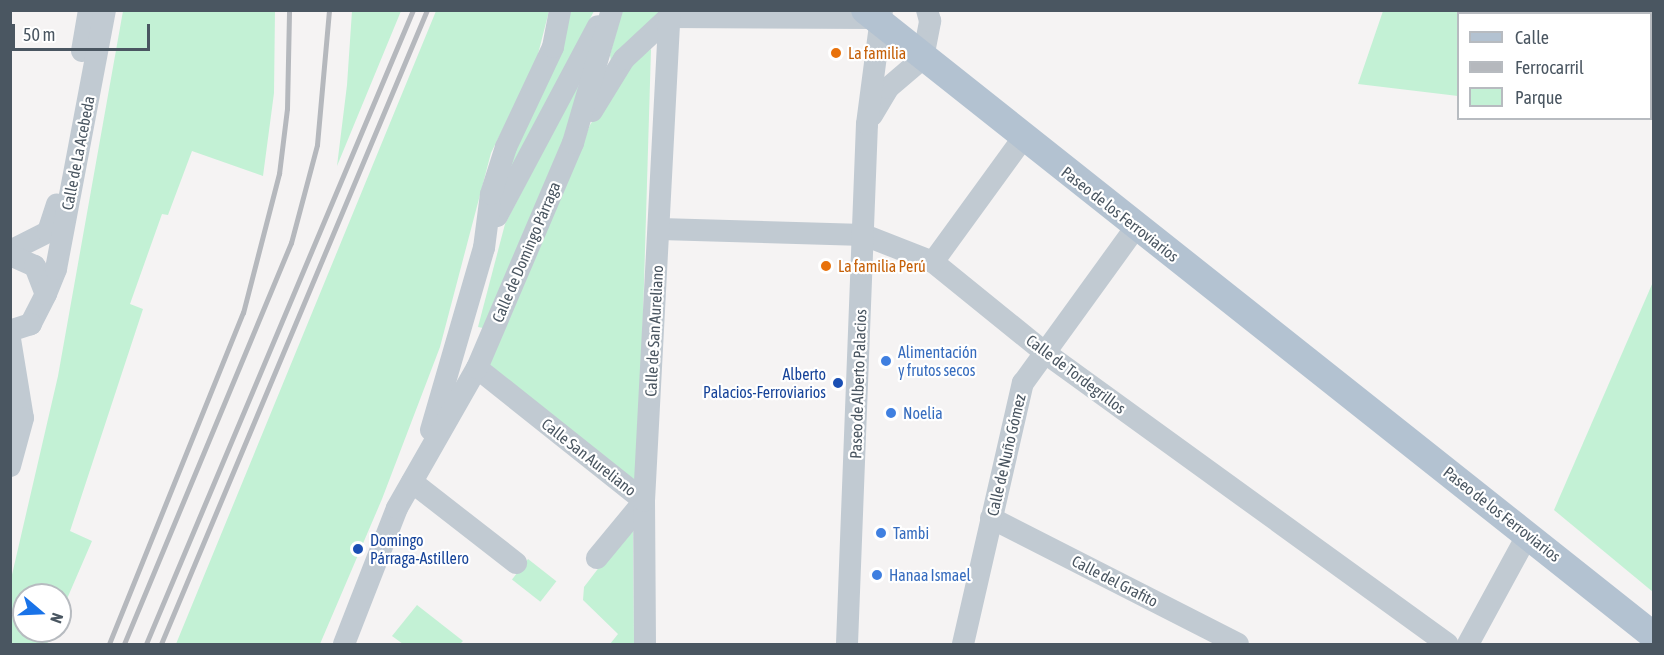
<!DOCTYPE html>
<html>
<head>
<meta charset="utf-8">
<style>
  body { margin:0 }
  #map { position:relative; width:1664px; height:655px; overflow:hidden; background:#f5f3f3; font-family:"Asap Condensed",sans-serif }
  div>[style] { position:absolute }
  .green>* { inset:0; background:#c3f1d5; transform-origin:0 0 }
  .minor>* { height:22px; margin:-11px; padding:0 11px; transform-origin:11px; border-radius:11px; background:#c1cad2 }
  .major>* { height:28px; margin:-14px; padding:0 14px; transform-origin:14px; border-radius:14px; background:#b3c2d1 }
  .rail>* { height:4.5px; margin:-2.25px; padding:0 2.25px; transform-origin:2.25px; border-radius:2.25px; background:#b5b8bd }
  .dots>* { width:16px; height:16px; translate:-50% -50%; box-sizing:border-box; border:3px solid #fff; border-radius:50% }
  span { translate:-50% -50%; white-space:nowrap; text-align:center; line-height:1.15; -webkit-text-stroke:4.5px #fff; paint-order:stroke }
  .food-label { font-size:16px; color:#c56008 }
  .left { translate:0 -50%; text-align:left }
  .street-label { font-size:16px; color:#4a5661 }
  .shop-label { font-size:16px; color:#366cbe }
  .transit-label { font-size:16px; color:#164399 }
  .right { translate:-100% -50%; text-align:right }
  .frame { position:absolute; inset:0; border:12px solid #4a5661; pointer-events:none }
  .legend { position:absolute; left:1457px; top:12px; width:195px; height:108px; box-sizing:border-box; background:#fff; border:2px solid #b7bbc0; margin:0; padding:8px 10px; list-style:none; font-size:18px; color:#4a5661 }
  .legend li { display:flex; align-items:center; gap:12px; height:30px }
  .legend b { width:30px; border:2px solid #b7bbc0 }
  .north { position:absolute; left:12px; top:583px; width:60px; height:60px; box-sizing:border-box; background:#fff; border:2px solid #b7bbc0; border-radius:50%; rotate:109deg; font-size:16px; font-weight:700; line-height:24px; text-align:center; color:#4a5661 }
  .north::after { content:''; display:block; margin:auto; width:21px; height:27px; background:#1a73e8; clip-path:polygon(50% 0,100% 100%,50% 72%,0 100%) }
  .scale { position:absolute; left:12px; top:24px; width:138px; height:27px; box-sizing:border-box; border:3px solid #4a5661; border-top:0; padding-left:8px; font-size:18px; line-height:21px; white-space:nowrap; color:#4a5661; -webkit-text-stroke:4px #fff; paint-order:stroke }
</style>
</head>
<body>
<div id="map">
  <div class="green">
    <i style="clip-path:polygon(123px 11px,275px 11px,274px 93px,263px 176px,192px 151px,168px 215px,162px 214px,130px 304px,143px 309px,70px 531px,92px 541px,60px 615px,60px 595px,24px 595px,24px 631px,53px 631px,47px 644px,11px 644px,11px 579px,58px 376px)"></i>
    <i style="clip-path:polygon(352px 11px,401px 11px,337px 166px,347px 85px)"></i>
    <i style="clip-path:polygon(436px 11px,549px 11px,536px 62px,491px 153px,440px 347px,382px 499px,320px 644px,176px 644px)"></i>
    <i style="clip-path:polygon(568px 11px,594px 11px,504px 187px,510px 152px)"></i>
    <i style="clip-path:polygon(622px 11px,672px 11px,611px 62px,610px 55px)"></i>
    <i style="clip-path:polygon(1383px 11px,1653px 11px,1653px 119px,1650px 14px,1458px 14px,1458px 96px,1358px 84px)"></i>
    <i style="clip-path:polygon(651px 49px,638px 484px,489px 365px,590px 125px,625px 68px)"></i>
    <i style="clip-path:polygon(587px 84px,483px 328px,478px 327px,505px 224px,576px 88px)"></i>
    <i style="clip-path:polygon(1653px 282px,1654px 592px,1653px 592px,1554px 510px)"></i>
    <i style="clip-path:polygon(633px 523px,634px 644px,610px 644px,618px 634px,583px 600px,584px 587px)"></i>
    <i style="left:528px;top:559px;width:36px;height:26px;rotate:38deg"></i>
    <i style="clip-path:polygon(417px 605px,463px 641px,460px 644px,403px 644px,392px 636px)"></i>
  </div>
  <div class="minor">
    <i style="left:82px;top:51px;width:42px;rotate:-80.3deg"></i>
    <i style="left:592px;top:111px;width:61px;rotate:-58.4deg"></i>
    <i style="left:624px;top:59px;width:62px;rotate:-43deg"></i>
    <i style="left:669px;top:17px;width:205px;rotate:0.3deg"></i>
    <i style="left:872px;top:115px;width:31px;rotate:-59deg"></i>
    <i style="left:888px;top:88px;width:46px;rotate:-40.6deg"></i>
    <i style="left:923px;top:58px;width:38px;rotate:-79deg"></i>
    <i style="left:930px;top:21px;width:11px;rotate:-105deg"></i>
    <i style="left:497px;top:216px;width:215px;rotate:-62deg"></i>
    <i style="left:660px;top:229px;width:204px;rotate:1.7deg"></i>
    <i style="left:864px;top:235px;width:74px;rotate:21.4deg"></i>
    <i style="left:933px;top:262px;width:143px;rotate:39deg"></i>
    <i style="left:1044px;top:352px;width:498px;rotate:35.9deg"></i>
    <i style="left:10px;top:251px;width:42px;rotate:-26.6deg"></i>
    <i style="left:48px;top:232px;width:29px;rotate:-72deg"></i>
    <i style="left:10px;top:255px;width:27px;rotate:24deg"></i>
    <i style="left:35px;top:266px;width:30px;rotate:69deg"></i>
    <i style="left:46px;top:294px;width:34px;rotate:117deg"></i>
    <i style="left:31px;top:324px;width:22px;rotate:162deg"></i>
    <i style="left:933px;top:262px;width:153px;rotate:-54deg"></i>
    <i style="left:46px;top:294px;width:27px;rotate:-68deg"></i>
    <i style="left:56px;top:269px;width:264px;rotate:-79.3deg"></i>
    <i style="left:10px;top:339px;width:80px;rotate:80.7deg"></i>
    <i style="left:23px;top:418px;width:50px;rotate:105.2deg"></i>
    <i style="left:477px;top:368px;width:213px;rotate:38.5deg"></i>
    <i style="left:644px;top:501px;width:74px;rotate:129.5deg"></i>
    <i style="left:431px;top:430px;width:190px;rotate:-73.8deg"></i>
    <i style="left:484px;top:248px;width:54px;rotate:-82.6deg"></i>
    <i style="left:491px;top:194px;width:49px;rotate:-72.3deg"></i>
    <i style="left:506px;top:147px;width:110px;rotate:-64.8deg"></i>
    <i style="left:553px;top:47px;width:38px;rotate:-79deg"></i>
    <i style="left:412px;top:482px;width:132px;rotate:37.9deg"></i>
    <i style="left:991px;top:518px;width:277px;rotate:27deg"></i>
    <i style="left:344px;top:644px;width:146px;rotate:-68.7deg"></i>
    <i style="left:397px;top:508px;width:161px;rotate:-60.3deg"></i>
    <i style="left:477px;top:368px;width:245px;rotate:-66.9deg"></i>
    <i style="left:573px;top:143px;width:139px;rotate:-73.7deg"></i>
    <i style="left:645px;top:644px;width:143px;rotate:-90.4deg"></i>
    <i style="left:644px;top:501px;width:485px;rotate:-87deg"></i>
    <i style="left:847px;top:644px;width:520px;rotate:-87.8deg"></i>
    <i style="left:867px;top:124px;width:115px;rotate:-82.5deg"></i>
    <i style="left:963px;top:644px;width:268px;rotate:-77.1deg"></i>
    <i style="left:1023px;top:383px;width:193px;rotate:-54.1deg"></i>
    <i style="left:1468px;top:644px;width:125px;rotate:-61.4deg"></i>
  </div>
  <div class="major">
    <i style="left:865px;top:10px;width:1007px;rotate:38.43deg"></i>
  </div>
  <div class="rail">
    <i style="left:109px;top:644px;width:357px;rotate:-68deg"></i>
    <i style="left:243px;top:313px;width:144px;rotate:-75.5deg"></i>
    <i style="left:279px;top:174px;width:65px;rotate:-83deg"></i>
    <i style="left:287px;top:109px;width:99px;rotate:-88.8deg"></i>
    <i style="left:124px;top:644px;width:434px;rotate:-67.4deg"></i>
    <i style="left:291px;top:243px;width:101px;rotate:-75.1deg"></i>
    <i style="left:317px;top:145px;width:136px;rotate:-84.9deg"></i>
    <i style="left:146px;top:644px;width:688px;rotate:-67.16deg"></i>
    <i style="left:161px;top:644px;width:688px;rotate:-67.24deg"></i>
  </div>
  <div class="dots">
    <i style="left:836px;top:53px;background:#e8710a"></i>
    <i style="left:826px;top:266px;background:#e8710a"></i>
    <i style="left:886px;top:361px;background:#3f7fe0"></i>
    <i style="left:838px;top:383px;background:#1a4fb4"></i>
    <i style="left:891px;top:413px;background:#3f7fe0"></i>
    <i style="left:881px;top:533px;background:#3f7fe0"></i>
    <i style="left:358px;top:549px;background:#1a4fb4"></i>
    <i style="left:877px;top:575px;background:#3f7fe0"></i>
  </div>
  <div class="food-label">
    <span class="left" style="left:848px;top:53px">La familia</span>
    <span class="left" style="left:838px;top:266px">La familia Perú</span>
  </div>
  <div class="street-label">
    <span style="left:78px;top:153px;rotate:-79deg">Calle de La Acebeda</span>
    <span style="left:1120px;top:214px;rotate:38deg">Paseo de los Ferroviarios</span>
    <span style="left:526px;top:252px;rotate:-67deg">Calle de Domingo Párraga</span>
    <span style="left:654px;top:331px;rotate:-87deg">Calle de San Aureliano</span>
    <span style="left:1076px;top:374px;rotate:37deg">Calle de Tordegrillos</span>
    <span style="left:858px;top:384px;rotate:-88deg">Paseo de Alberto Palacios</span>
    <span style="left:1006px;top:455px;rotate:-77deg">Calle de Nuño Gómez</span>
    <span style="left:589px;top:457px;rotate:38deg">Calle San Aureliano</span>
    <span style="left:1502px;top:514px;rotate:38deg">Paseo de los Ferroviarios</span>
    <span style="left:1115px;top:581px;rotate:27deg">Calle del Grafito</span>
  </div>
  <div class="shop-label">
    <span class="left" style="left:898px;top:361px">Alimentación<br>y frutos secos</span>
    <span class="left" style="left:903px;top:413px">Noelia</span>
    <span class="left" style="left:893px;top:533px">Tambi</span>
    <span class="left" style="left:889px;top:575px">Hanaa Ismael</span>
  </div>
  <div class="transit-label">
    <span class="right" style="left:826px;top:383px">Alberto<br>Palacios-Ferroviarios</span>
    <span class="left" style="left:370px;top:549px">Domingo<br>Párraga-Astillero</span>
  </div>
  <div class="frame"></div>
  <ul class="legend">
  <li><b style="height:8px;background:#b3c2d1"></b>Calle</li>
  <li><b style="height:8px;background:#b5b8bd"></b>Ferrocarril</li>
  <li><b style="height:16px;background:#c3f1d5"></b>Parque</li>
  </ul>
  <div class="north">N</div>
  <div class="scale">50 m</div>
</div>
</body>
</html>
